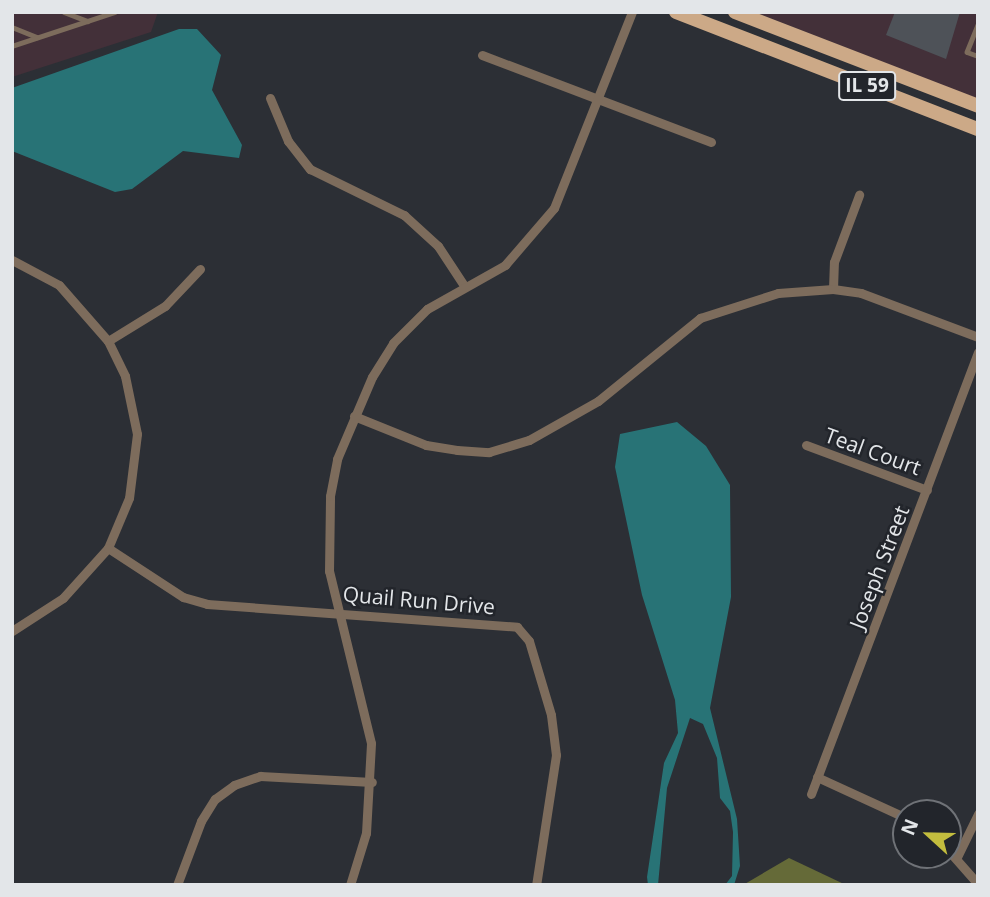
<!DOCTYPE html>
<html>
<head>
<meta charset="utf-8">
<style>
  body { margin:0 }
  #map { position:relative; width:990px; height:897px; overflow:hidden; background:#2c2f35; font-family:"Open Sans",sans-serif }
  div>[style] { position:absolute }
  .commercial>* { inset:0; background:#433039 }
  .forest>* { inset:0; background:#656a38 }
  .water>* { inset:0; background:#287376 }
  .building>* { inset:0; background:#4e5258 }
  .lane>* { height:4.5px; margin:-2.25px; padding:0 2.25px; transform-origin:2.25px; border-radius:2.25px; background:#7d6c5c }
  .street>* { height:9px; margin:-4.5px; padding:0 4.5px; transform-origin:4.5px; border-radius:4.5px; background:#7d6c5c }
  .primary>* { height:14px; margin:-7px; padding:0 7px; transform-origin:7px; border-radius:7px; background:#cca987 }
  span { translate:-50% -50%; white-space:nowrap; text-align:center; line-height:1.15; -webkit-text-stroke:5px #22252b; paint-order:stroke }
  .shield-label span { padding:2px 5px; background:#22252b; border:2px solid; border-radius:5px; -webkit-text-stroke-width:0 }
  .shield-label { font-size:19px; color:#e3e6e9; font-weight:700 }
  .street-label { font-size:21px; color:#e3e6e9 }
  .frame { position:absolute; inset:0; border:14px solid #e3e6e9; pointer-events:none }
  .north { position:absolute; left:892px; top:799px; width:70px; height:70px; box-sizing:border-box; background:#22252b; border:2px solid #6f7277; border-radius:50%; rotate:292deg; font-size:19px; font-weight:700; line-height:28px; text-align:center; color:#e3e6e9 }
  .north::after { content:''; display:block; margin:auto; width:24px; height:32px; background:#c3bd3e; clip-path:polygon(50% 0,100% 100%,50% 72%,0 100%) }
</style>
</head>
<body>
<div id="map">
  <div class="commercial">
    <i style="clip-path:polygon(12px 12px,158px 12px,151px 32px,12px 77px)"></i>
    <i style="clip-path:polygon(754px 12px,978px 12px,978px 99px)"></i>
  </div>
  <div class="forest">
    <i style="clip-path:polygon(789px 858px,846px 885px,743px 885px)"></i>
  </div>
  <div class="water">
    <i style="clip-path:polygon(179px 29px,197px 29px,221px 55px,212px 90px,242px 145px,239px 158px,183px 151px,132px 189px,115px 192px,12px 151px,12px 88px)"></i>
    <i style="clip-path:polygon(677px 422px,706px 446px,730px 485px,731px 597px,710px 708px,737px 819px,740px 866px,734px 885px,725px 885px,732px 876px,733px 832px,730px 811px,720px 798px,717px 758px,703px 724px,690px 718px,667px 788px,658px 885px,648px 885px,647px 877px,664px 763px,678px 733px,675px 700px,642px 595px,615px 467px,620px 434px)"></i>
  </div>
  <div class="building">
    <i style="clip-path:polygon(895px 12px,960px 12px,946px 59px,886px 35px)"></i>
  </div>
  <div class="lane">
    <i style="left:64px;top:12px;width:25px;rotate:21deg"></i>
    <i style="left:978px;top:25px;width:29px;rotate:112deg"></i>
    <i style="left:967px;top:52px;width:12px;rotate:20deg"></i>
    <i style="left:12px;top:27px;width:27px;rotate:22deg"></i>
    <i style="left:12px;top:46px;width:108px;rotate:-18.3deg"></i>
  </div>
  <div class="street">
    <i style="left:482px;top:55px;width:245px;rotate:20.8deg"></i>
    <i style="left:270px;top:98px;width:47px;rotate:67.3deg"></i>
    <i style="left:288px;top:141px;width:36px;rotate:52deg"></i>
    <i style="left:310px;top:169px;width:105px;rotate:26.1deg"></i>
    <i style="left:404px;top:215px;width:46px;rotate:42.4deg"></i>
    <i style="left:438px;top:246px;width:49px;rotate:56.6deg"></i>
    <i style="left:12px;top:260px;width:53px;rotate:28deg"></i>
    <i style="left:59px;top:285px;width:74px;rotate:48.8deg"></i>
    <i style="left:108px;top:341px;width:39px;rotate:64deg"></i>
    <i style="left:125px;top:376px;width:59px;rotate:78.3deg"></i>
    <i style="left:137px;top:434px;width:64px;rotate:97.1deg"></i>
    <i style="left:129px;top:498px;width:54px;rotate:112.8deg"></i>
    <i style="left:108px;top:548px;width:67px;rotate:132deg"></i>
    <i style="left:63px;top:598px;width:61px;rotate:147.1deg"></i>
    <i style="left:833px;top:289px;width:27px;rotate:-88deg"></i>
    <i style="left:834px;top:262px;width:72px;rotate:-69.5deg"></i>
    <i style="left:108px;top:341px;width:67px;rotate:-31.6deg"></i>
    <i style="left:165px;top:306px;width:51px;rotate:-46.6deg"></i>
    <i style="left:354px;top:416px;width:78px;rotate:21.9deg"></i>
    <i style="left:426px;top:445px;width:31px;rotate:9deg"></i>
    <i style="left:457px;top:450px;width:32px;rotate:4deg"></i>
    <i style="left:489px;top:452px;width:42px;rotate:-16.7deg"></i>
    <i style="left:529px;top:440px;width:79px;rotate:-29.5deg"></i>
    <i style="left:598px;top:401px;width:132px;rotate:-39.1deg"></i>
    <i style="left:700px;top:318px;width:82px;rotate:-17.8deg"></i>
    <i style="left:778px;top:293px;width:55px;rotate:-4.2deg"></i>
    <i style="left:833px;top:289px;width:28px;rotate:8deg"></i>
    <i style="left:861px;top:293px;width:125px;rotate:20.6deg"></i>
    <i style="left:806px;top:445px;width:129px;rotate:20.4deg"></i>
    <i style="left:108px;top:548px;width:90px;rotate:33.2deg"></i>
    <i style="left:183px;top:597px;width:25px;rotate:16deg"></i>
    <i style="left:207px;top:604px;width:311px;rotate:4.2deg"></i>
    <i style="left:517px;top:627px;width:18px;rotate:49deg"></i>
    <i style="left:529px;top:641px;width:77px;rotate:73.4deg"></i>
    <i style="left:551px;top:715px;width:40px;rotate:82.9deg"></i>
    <i style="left:556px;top:755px;width:132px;rotate:98.7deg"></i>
    <i style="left:817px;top:777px;width:98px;rotate:24.7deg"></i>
    <i style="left:811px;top:794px;width:472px;rotate:-69.3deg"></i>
    <i style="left:948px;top:850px;width:45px;rotate:48.6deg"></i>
    <i style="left:957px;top:857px;width:48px;rotate:-64deg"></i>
    <i style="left:177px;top:885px;width:68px;rotate:-69.4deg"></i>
    <i style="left:201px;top:821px;width:26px;rotate:-58deg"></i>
    <i style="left:215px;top:799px;width:24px;rotate:-36deg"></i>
    <i style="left:234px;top:785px;width:28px;rotate:-19deg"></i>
    <i style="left:260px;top:776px;width:112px;rotate:3.1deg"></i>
    <i style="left:350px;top:885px;width:54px;rotate:-72.9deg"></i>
    <i style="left:366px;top:833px;width:90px;rotate:-86.8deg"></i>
    <i style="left:371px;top:743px;width:177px;rotate:-103.7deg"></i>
    <i style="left:329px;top:571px;width:75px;rotate:-89.2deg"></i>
    <i style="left:330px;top:496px;width:38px;rotate:-79deg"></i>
    <i style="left:337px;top:459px;width:89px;rotate:-66.9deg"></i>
    <i style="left:372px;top:377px;width:40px;rotate:-58deg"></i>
    <i style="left:393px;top:343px;width:48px;rotate:-45deg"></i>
    <i style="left:427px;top:309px;width:90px;rotate:-29.4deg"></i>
    <i style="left:505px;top:265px;width:75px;rotate:-49.3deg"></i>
    <i style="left:554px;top:208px;width:211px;rotate:-68.3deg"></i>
  </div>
  <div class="primary">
    <i style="left:676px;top:12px;width:324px;rotate:21.2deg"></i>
    <i style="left:735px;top:12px;width:261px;rotate:21.1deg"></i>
  </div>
  <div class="shield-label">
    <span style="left:867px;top:86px">IL 59</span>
  </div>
  <div class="street-label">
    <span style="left:873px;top:451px;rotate:20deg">Teal Court</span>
    <span style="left:879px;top:567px;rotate:-69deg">Joseph Street</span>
    <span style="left:419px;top:600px;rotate:5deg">Quail Run Drive</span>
  </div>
  <div class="frame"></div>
  <div class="north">N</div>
</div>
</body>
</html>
